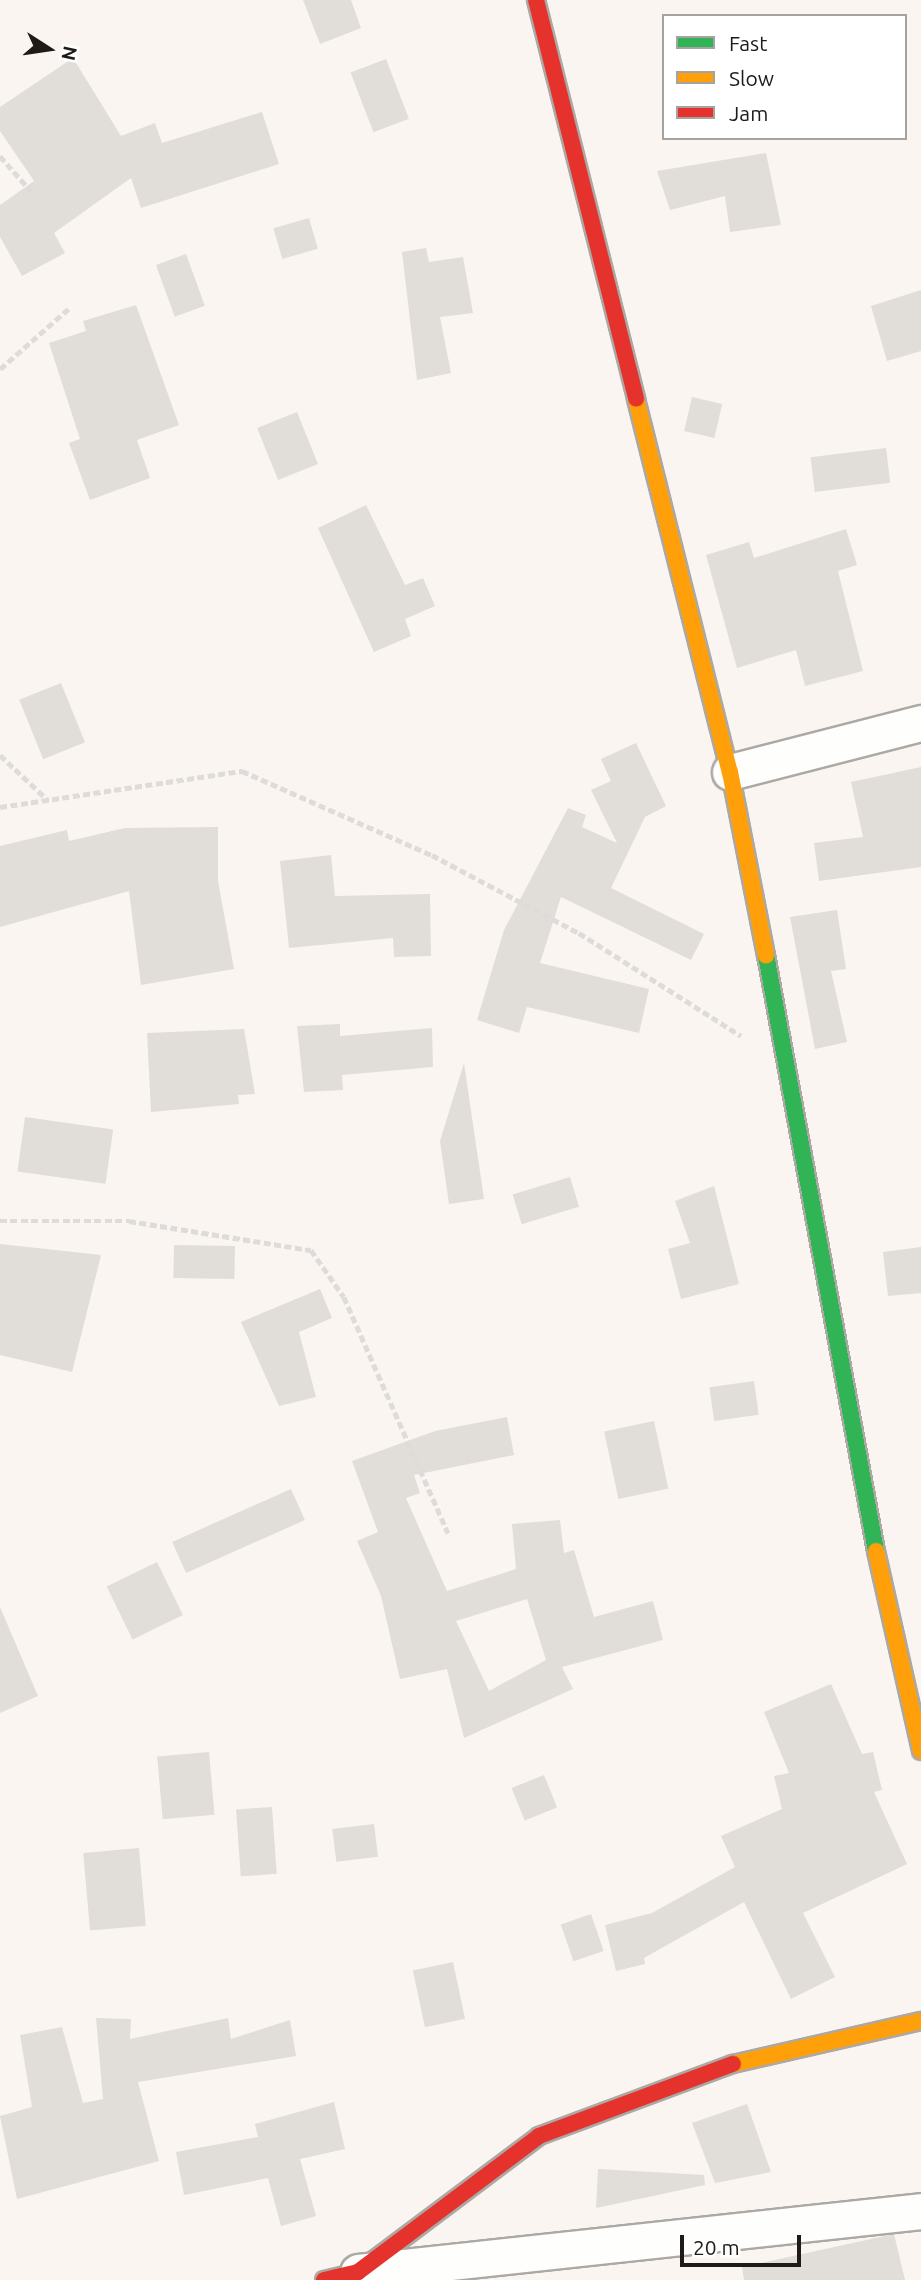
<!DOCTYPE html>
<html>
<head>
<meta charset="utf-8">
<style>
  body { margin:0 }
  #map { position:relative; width:921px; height:2280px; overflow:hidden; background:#faf5f0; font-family:Ubuntu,sans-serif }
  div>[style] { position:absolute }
  .building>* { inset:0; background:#e1ddd9; transform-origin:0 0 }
  .path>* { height:4.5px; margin-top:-2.25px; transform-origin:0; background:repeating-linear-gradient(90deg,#dddcdb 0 7px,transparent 0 10.5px) }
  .roads { filter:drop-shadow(2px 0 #aca9a5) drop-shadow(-2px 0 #aca9a5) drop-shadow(0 2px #aca9a5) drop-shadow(0 -2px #aca9a5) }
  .street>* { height:35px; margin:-17.5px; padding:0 17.5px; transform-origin:17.5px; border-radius:17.5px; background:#fefefd }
  .fast>* { height:16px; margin:-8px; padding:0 8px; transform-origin:8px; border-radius:8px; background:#30b455 }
  .slow>* { height:16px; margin:-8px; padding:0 8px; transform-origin:8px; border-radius:8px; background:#ff9f0a }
  .jam>* { height:16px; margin:-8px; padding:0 8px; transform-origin:8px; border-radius:8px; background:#e5322d }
  span { translate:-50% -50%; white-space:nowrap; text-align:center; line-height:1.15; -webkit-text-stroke:6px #fff; paint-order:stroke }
  .legend { position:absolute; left:662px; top:14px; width:245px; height:126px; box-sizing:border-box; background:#fff; border:2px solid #a5a3a2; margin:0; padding:9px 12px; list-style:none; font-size:21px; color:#1d1a17 }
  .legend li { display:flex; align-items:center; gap:14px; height:35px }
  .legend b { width:35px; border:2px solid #a5a3a2 }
  .north { position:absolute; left:14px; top:14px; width:70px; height:70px; -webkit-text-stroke:5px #fff; paint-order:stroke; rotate:102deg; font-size:19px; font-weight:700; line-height:28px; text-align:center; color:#1d1a17 }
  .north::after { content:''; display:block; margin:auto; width:24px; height:32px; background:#1d1a17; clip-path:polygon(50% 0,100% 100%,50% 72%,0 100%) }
  .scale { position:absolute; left:680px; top:2235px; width:121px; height:32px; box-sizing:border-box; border:4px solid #1d1a17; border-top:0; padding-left:9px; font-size:21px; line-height:24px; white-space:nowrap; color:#1d1a17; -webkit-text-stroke:5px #fff; paint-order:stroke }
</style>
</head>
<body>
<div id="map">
  <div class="building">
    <i style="clip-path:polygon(303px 0,351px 0,361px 28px,320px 44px)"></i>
    <i style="clip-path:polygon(73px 58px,121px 136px,155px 123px,162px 143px,262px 112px,279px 164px,141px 208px,131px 178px,54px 233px,65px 253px,22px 276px,0 237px,0 205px,34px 181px,0 131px,0 107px)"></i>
    <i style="left:386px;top:59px;width:64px;height:38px;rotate:69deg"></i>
    <i style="clip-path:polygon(766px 153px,781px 225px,730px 232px,725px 196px,670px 210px,657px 171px)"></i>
    <i style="left:309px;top:218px;width:32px;height:37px;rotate:74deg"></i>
    <i style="clip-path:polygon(426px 248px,429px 262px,463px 257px,473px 313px,440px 317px,451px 373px,417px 380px,402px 252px)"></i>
    <i style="left:186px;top:254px;width:55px;height:32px;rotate:70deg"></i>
    <i style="clip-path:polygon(921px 290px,921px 351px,887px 361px,871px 306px)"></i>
    <i style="clip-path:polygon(136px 305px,179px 425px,137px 440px,150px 478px,90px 500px,69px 443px,80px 439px,49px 343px,86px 331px,83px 321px)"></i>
    <i style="left:692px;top:397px;width:31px;height:35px;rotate:13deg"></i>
    <i style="left:297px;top:412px;width:56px;height:43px;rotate:68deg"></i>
    <i style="left:886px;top:448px;width:35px;height:76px;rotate:83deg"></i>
    <i style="clip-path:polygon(366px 505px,405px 585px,423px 578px,435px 606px,405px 619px,411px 636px,374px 652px,318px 528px)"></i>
    <i style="clip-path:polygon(846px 529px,857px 565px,838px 571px,863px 671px,805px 686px,796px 650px,737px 668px,706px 555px,749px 542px,754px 558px)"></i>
    <i style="left:61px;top:683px;width:64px;height:45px;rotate:68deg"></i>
    <i style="clip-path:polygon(636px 743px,666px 806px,645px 817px,611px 888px,704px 934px,691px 960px,561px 897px,540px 963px,649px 989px,639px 1033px,527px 1007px,519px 1033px,477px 1020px,504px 930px,568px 808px,586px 815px,582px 827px,617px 843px,591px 790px,611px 781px,601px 759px)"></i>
    <i style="clip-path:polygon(921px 767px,921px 867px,819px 881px,814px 843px,863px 837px,851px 782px)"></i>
    <i style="clip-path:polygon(218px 827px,218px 881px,234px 969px,141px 985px,129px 891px,0 927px,0 846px,67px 830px,69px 841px,125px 828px)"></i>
    <i style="clip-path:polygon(331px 855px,335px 896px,430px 894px,431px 956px,394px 957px,393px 938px,289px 948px,280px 861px)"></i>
    <i style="clip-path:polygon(837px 910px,846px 969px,831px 971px,847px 1042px,815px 1049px,790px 917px)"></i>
    <i style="clip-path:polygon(340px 1024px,340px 1036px,432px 1028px,433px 1067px,342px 1075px,343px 1090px,304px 1092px,297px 1026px)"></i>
    <i style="clip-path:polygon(244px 1029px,255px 1094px,238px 1095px,239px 1104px,151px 1112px,147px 1033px)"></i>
    <i style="clip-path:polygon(464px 1063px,484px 1199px,449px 1204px,440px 1141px)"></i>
    <i style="left:25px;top:1117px;width:89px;height:55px;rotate:8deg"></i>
    <i style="left:570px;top:1177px;width:31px;height:60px;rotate:73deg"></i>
    <i style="clip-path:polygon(714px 1186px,739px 1284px,681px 1299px,668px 1249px,690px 1243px,675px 1201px)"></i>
    <i style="clip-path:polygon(0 1244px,101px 1255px,72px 1372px,0 1355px)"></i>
    <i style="left:174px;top:1245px;width:61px;height:33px;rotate:1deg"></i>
    <i style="clip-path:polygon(921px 1247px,921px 1293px,888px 1296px,883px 1252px)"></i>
    <i style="clip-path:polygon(320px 1289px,332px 1318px,299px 1332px,316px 1397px,279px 1406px,241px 1322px)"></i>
    <i style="left:754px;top:1381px;width:34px;height:45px;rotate:82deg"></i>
    <i style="clip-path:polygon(evenodd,507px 1417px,514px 1455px,414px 1475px,420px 1493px,406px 1498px,447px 1591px,516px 1569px,512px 1524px,560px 1520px,564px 1553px,574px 1550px,594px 1617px,653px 1601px,663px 1640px,562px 1667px,573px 1689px,464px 1738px,447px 1669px,400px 1679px,381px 1596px,357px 1541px,378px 1532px,352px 1461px,435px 1431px,507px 1417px,527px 1599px,546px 1660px,489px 1691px,456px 1621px,527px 1599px)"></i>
    <i style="left:654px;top:1421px;width:69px;height:51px;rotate:78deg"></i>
    <i style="left:291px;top:1489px;width:34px;height:130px;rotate:66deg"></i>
    <i style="left:157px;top:1562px;width:59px;height:56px;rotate:64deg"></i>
    <i style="clip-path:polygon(0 1607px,38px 1696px,0 1713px)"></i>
    <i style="clip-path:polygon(831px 1684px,862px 1754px,873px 1752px,882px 1790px,874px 1792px,907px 1864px,803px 1913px,835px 1977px,791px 1999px,744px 1902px,644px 1958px,645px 1964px,616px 1971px,605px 1925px,652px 1913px,735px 1867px,721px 1836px,782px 1809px,774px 1776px,789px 1773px,764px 1712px)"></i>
    <i style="left:209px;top:1752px;width:63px;height:52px;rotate:85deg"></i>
    <i style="left:544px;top:1775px;width:35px;height:35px;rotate:68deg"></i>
    <i style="left:272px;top:1807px;width:67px;height:36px;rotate:86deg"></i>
    <i style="left:374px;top:1824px;width:33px;height:42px;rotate:83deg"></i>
    <i style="left:139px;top:1848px;width:78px;height:56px;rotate:85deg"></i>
    <i style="left:591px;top:1914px;width:39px;height:32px;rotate:71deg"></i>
    <i style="left:453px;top:1962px;width:58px;height:41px;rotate:78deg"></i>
    <i style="clip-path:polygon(96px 2018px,131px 2019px,130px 2039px,228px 2018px,231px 2039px,290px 2020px,296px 2056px,138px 2082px,159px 2161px,17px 2199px,0 2116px,32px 2107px,20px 2035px,62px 2027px,83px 2103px,103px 2099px)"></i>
    <i style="clip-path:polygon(334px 2102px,345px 2149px,300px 2159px,316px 2216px,281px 2226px,268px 2178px,184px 2195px,176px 2152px,258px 2137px,255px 2124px)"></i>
    <i style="clip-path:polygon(747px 2104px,771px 2172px,715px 2183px,692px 2123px)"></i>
    <i style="clip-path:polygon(598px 2169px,704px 2175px,705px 2185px,596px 2208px)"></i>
    <i style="clip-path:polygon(894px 2234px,905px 2280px,744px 2280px,742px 2267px)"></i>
  </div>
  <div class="path">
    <i style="left:0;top:156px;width:48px;rotate:48.4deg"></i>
    <i style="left:0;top:369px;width:91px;rotate:-41.4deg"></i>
    <i style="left:0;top:755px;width:66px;rotate:43.2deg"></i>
    <i style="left:0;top:807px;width:245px;rotate:-8.5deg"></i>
    <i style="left:242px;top:771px;width:208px;rotate:23.9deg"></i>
    <i style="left:432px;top:855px;width:166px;rotate:28deg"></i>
    <i style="left:579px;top:933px;width:192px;rotate:32.4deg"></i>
    <i style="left:0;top:1221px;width:129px"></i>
    <i style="left:129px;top:1221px;width:184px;rotate:9.1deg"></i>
    <i style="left:311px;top:1250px;width:57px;rotate:54.9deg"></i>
    <i style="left:344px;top:1297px;width:258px;rotate:66.2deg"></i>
  </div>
  <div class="roads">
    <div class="street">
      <i style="left:730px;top:772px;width:197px;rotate:-14.4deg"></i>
      <i style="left:358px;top:2272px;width:566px;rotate:-6.18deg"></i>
    </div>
    <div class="fast">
      <i style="left:766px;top:955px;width:606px;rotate:79.54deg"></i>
    </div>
    <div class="slow">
      <i style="left:636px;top:399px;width:385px;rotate:75.9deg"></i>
      <i style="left:730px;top:772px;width:187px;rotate:78.9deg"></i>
      <i style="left:876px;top:1551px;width:205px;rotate:77.3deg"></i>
      <i style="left:733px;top:2064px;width:193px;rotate:-12.9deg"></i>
    </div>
    <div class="jam">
      <i style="left:536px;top:0;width:411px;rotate:75.9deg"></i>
      <i style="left:324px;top:2280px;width:35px;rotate:-13deg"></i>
      <i style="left:358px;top:2272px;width:226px;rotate:-36.9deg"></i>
      <i style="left:539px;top:2136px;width:207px;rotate:-20.4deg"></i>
    </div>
  </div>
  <ul class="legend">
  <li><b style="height:9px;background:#30b455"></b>Fast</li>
  <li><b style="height:9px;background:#ff9f0a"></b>Slow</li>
  <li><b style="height:9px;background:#e5322d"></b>Jam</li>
  </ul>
  <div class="north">N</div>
  <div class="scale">20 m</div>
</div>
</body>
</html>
